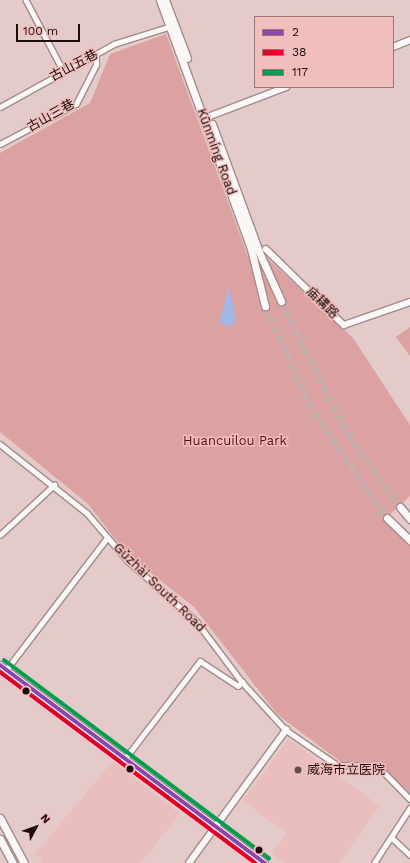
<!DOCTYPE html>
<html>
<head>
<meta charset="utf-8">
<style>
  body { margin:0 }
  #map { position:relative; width:410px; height:863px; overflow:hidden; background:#e4cac9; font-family:"Work Sans","Noto Sans SC",sans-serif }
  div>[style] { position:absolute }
  .built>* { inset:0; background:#eabebd }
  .green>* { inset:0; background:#dca2a1 }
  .water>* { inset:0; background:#a3b6e4 }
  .primary-tunnel>* { height:7px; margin-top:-3.5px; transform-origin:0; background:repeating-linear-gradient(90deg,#c6aead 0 7px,transparent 0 10.5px) }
  .roads { filter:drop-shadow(1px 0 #a08c8b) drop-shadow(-1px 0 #a08c8b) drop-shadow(0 1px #a08c8b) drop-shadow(0 -1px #a08c8b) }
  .minor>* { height:4.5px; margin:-2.25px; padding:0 2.25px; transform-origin:2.25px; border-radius:2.25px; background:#fbf7f7 }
  .tertiary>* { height:5.5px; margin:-2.75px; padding:0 2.75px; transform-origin:2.75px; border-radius:2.75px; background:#fbf7f7 }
  .secondary>* { height:6px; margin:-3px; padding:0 3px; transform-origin:3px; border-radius:3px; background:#fbf7f7 }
  .primary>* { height:7px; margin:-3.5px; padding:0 3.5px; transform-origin:3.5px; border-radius:3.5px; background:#fbf7f7 }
  .bus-1>* { height:4px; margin:-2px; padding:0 2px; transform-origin:2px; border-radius:2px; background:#8e44ad }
  .bus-2>* { height:4px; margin:-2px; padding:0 2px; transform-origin:2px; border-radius:2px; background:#e4002b }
  .bus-3>* { height:4px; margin:-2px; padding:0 2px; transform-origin:2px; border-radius:2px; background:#019e4e }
  .dots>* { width:11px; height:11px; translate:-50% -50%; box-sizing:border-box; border:2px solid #f0bfbd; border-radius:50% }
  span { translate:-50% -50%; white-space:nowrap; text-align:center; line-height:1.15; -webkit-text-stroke:3px #f0bfbd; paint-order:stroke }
  .street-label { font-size:13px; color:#1c0c0c }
  .park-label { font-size:13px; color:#580a14 }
  .poi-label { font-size:13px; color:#1c0c0c }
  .left { translate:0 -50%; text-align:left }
  .legend { position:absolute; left:254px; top:16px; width:140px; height:72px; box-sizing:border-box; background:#f0bfbd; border:1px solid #9b7776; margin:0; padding:5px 7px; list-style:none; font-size:12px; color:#1c0c0c }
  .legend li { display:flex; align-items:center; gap:8px; height:20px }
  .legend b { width:20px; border:1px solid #9b7776 }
  .north { position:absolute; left:16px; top:807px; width:40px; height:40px; -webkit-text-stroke:3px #f0bfbd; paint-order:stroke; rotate:49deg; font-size:11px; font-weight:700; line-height:16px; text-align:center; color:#1c0c0c }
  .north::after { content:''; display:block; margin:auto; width:14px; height:18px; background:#1c0c0c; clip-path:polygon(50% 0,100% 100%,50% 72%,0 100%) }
  .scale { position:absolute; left:16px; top:24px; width:64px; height:18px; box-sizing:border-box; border:2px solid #1c0c0c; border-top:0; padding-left:5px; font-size:12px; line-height:14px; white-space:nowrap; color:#1c0c0c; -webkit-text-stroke:3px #f0bfbd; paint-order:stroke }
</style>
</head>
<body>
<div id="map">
  <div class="built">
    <i style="clip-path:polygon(288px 739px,380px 806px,339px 863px,285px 863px,272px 854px,287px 833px,243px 801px)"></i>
    <i style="clip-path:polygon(113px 761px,180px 814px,141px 863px,40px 863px,43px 860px,35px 854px)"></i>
  </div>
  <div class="green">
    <i style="clip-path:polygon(166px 34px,249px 259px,267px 258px,353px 338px,410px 425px,410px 496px,385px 519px,410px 546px,410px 793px,379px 765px,341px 762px,278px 715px,194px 607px,127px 554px,88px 504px,0 432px,0 153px,90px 103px,110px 54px)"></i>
    <i style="clip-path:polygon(410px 327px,410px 356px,396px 337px)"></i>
  </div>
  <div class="water">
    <i style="clip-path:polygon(229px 287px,236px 321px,228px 327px,219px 322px)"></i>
  </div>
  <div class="primary-tunnel">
    <i style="left:281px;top:301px;width:149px;rotate:63.3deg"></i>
    <i style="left:348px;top:434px;width:90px;rotate:54.5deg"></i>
    <i style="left:265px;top:306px;width:118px;rotate:65.4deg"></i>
    <i style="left:314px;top:413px;width:128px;rotate:55.2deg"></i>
  </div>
  <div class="roads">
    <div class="minor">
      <i style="left:26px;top:0;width:81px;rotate:62.2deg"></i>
      <i style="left:0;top:107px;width:130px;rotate:-28.9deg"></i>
      <i style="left:114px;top:44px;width:60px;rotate:-17.5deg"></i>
      <i style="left:0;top:144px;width:86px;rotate:-27.8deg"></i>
      <i style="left:76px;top:104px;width:44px;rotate:-62.9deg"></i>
      <i style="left:96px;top:65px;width:11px;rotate:-90deg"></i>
      <i style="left:0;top:444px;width:111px;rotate:38.4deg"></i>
      <i style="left:87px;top:513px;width:63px;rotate:49.5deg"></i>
      <i style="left:128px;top:561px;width:92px;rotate:41.5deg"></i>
      <i style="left:197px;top:622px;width:75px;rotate:53.1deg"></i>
      <i style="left:242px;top:682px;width:65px;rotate:47.5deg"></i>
      <i style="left:286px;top:730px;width:62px;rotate:34.5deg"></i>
      <i style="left:337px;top:765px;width:41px;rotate:1.4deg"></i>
      <i style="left:378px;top:766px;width:46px;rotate:45.9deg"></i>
      <i style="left:0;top:535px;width:74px;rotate:-42.8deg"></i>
      <i style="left:6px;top:670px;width:166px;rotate:-52.6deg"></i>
      <i style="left:123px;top:761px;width:126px;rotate:-52.4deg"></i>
      <i style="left:200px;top:661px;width:45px;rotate:33.3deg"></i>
      <i style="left:238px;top:686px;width:6px;rotate:-45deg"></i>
      <i style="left:391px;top:837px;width:26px;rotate:43deg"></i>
      <i style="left:254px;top:863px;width:6px;rotate:-51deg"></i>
      <i style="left:374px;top:863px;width:66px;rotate:-56.8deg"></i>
    </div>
    <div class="tertiary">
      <i style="left:266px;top:249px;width:109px;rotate:44.3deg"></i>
      <i style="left:344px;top:325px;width:70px;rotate:-19.2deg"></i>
      <i style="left:0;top:665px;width:331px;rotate:36.8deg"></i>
      <i style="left:189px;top:863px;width:165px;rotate:-53.9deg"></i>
    </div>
    <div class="secondary">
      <i style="left:393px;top:47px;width:18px;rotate:-22deg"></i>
      <i style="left:205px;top:118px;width:87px;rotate:-20.9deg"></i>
    </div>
    <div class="primary">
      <i style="left:160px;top:0;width:265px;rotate:69.9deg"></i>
      <i style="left:251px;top:249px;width:59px;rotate:76.2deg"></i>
      <i style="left:165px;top:0;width:62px;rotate:69.2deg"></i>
      <i style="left:212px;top:124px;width:136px;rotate:69.8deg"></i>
      <i style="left:259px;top:252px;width:54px;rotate:65.8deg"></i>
      <i style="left:400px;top:507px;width:16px;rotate:50deg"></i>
      <i style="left:387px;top:518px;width:32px;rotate:44deg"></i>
      <i style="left:0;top:818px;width:51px;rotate:61.9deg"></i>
      <i style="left:0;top:839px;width:27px;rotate:62deg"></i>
    </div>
  </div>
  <div class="bus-1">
    <i style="left:0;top:665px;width:331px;rotate:36.8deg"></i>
  </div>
  <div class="bus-2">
    <i style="left:0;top:672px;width:319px;rotate:36.8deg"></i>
  </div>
  <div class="bus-3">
    <i style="left:4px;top:660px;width:331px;rotate:36.8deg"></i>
  </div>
  <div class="dots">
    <i style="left:26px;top:691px;background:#1c0c0c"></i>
    <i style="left:130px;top:769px;background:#1c0c0c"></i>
    <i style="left:298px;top:770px;background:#624e4e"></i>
    <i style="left:259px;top:850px;background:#1c0c0c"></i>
  </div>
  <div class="street-label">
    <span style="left:74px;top:66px;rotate:-28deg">古山五巷</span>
    <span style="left:51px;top:116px;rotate:-29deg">古山三巷</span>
    <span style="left:216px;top:152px;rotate:70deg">Kūnmíng Road</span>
    <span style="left:322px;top:303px;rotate:44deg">庙耩路</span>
    <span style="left:159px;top:588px;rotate:44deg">Gǔzhài South Road</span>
  </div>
  <div class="park-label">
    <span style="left:235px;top:441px">Huancuilou Park</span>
  </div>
  <div class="poi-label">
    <span class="left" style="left:307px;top:770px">威海市立医院</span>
  </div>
  <ul class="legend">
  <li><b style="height:5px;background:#8e44ad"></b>2</li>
  <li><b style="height:5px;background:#e4002b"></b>38</li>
  <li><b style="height:5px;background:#019e4e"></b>117</li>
  </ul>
  <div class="north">N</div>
  <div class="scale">100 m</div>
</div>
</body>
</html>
